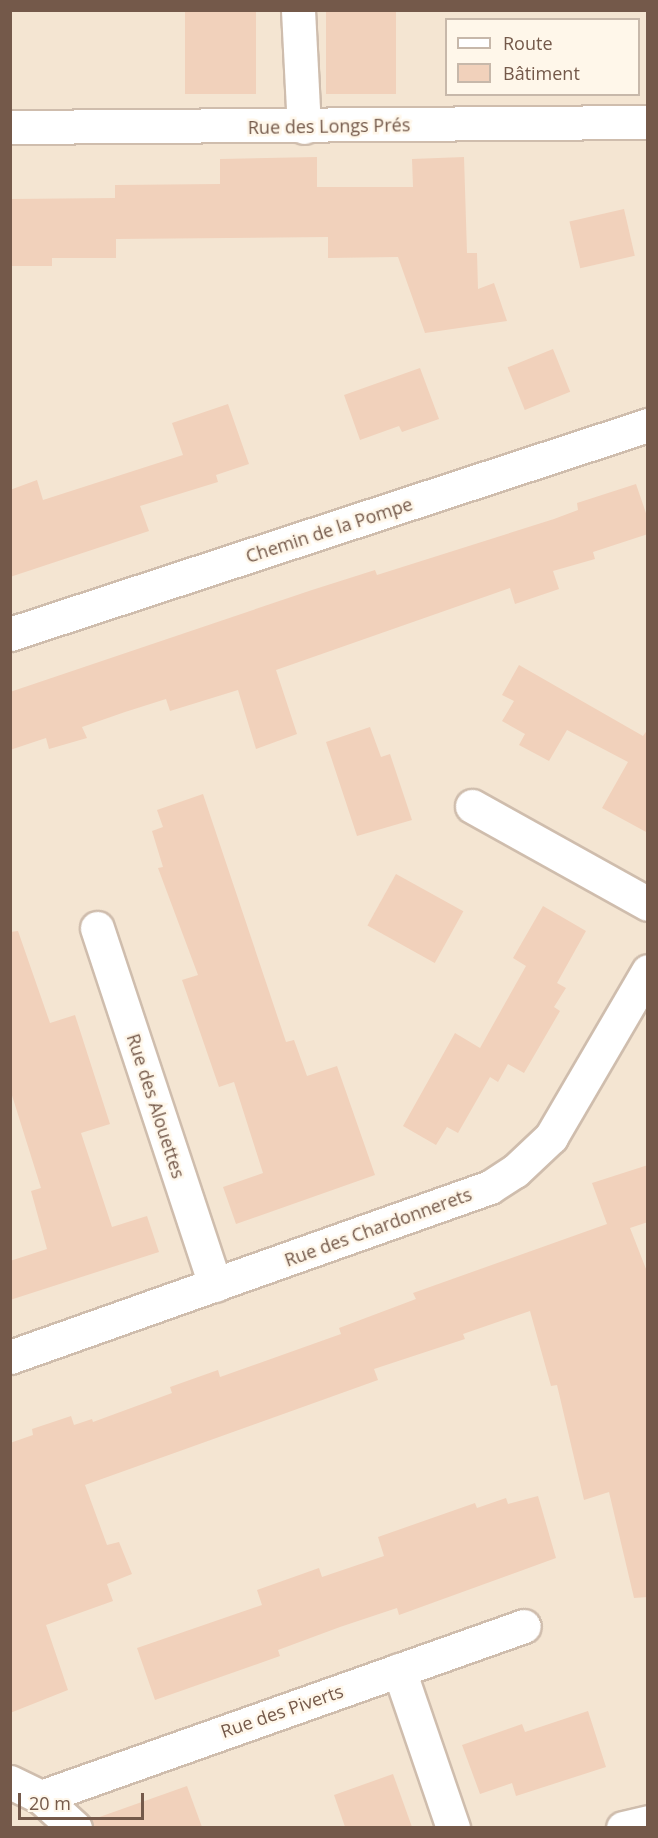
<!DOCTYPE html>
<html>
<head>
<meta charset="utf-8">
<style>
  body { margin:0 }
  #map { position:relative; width:658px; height:1838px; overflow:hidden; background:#fcf3e4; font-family:"Open Sans",sans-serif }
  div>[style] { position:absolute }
  .residential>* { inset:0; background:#f4e5d2 }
  .building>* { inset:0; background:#f1d1bb; transform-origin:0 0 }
  .roads { filter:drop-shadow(2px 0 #cfbdad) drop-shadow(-2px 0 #cfbdad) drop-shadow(0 2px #cfbdad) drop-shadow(0 -2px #cfbdad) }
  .street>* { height:33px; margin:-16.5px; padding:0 16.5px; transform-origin:16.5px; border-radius:16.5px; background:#fff }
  span { translate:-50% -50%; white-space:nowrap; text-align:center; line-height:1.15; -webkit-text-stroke:5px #fff7ea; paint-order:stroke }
  .street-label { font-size:18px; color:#74594a }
  .frame { position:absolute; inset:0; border:12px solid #74594a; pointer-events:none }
  .legend { position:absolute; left:445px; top:18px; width:195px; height:78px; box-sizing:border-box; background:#fff7ea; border:2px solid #c7b8aa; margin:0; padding:8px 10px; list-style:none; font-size:18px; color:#74594a }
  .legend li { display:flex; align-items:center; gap:12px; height:30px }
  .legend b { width:30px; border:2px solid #c7b8aa }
  .scale { position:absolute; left:18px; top:1793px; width:126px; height:27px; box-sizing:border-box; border:3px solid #74594a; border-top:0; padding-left:8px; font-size:18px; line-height:21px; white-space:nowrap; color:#74594a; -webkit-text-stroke:4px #fff7ea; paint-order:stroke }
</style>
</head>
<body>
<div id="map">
  <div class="residential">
    <i style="clip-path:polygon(evenodd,11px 11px,647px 11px,647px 1827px,11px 1827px,11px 11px,446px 20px,638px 20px,638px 94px,446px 94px,446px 20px)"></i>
  </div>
  <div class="building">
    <i style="left:185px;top:10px;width:71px;height:84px"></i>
    <i style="left:326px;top:10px;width:70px;height:84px"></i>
    <i style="clip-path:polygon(317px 157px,317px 187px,413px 187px,412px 159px,464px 157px,467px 253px,477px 253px,478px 289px,494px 283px,507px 321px,425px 333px,398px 257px,328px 258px,328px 237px,116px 239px,116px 258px,52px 258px,52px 266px,10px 266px,10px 199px,115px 198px,115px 185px,220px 184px,220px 159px)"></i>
    <i style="left:624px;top:209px;width:48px;height:56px;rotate:77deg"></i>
    <i style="left:553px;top:349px;width:46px;height:49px;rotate:68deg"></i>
    <i style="clip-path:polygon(420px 368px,439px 419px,402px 432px,399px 426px,360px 440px,344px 395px)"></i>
    <i style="clip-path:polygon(228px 404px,249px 464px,216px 475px,218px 482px,140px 506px,149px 531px,10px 577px,10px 490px,37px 480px,43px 500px,183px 455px,172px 423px)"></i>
    <i style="clip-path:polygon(636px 484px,648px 519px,648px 534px,593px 552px,595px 559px,553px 571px,559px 589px,515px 604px,510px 588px,276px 670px,297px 734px,256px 749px,238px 690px,170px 711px,166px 699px,125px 712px,82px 727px,87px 738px,49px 749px,46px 738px,10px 750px,10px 692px,312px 590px,375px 570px,377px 575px,554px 519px,578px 510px,577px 503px)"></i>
    <i style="clip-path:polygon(519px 665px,643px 736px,648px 729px,648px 833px,602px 808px,628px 762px,567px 730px,549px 761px,519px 745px,525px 734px,502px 721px,514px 701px,502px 695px)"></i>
    <i style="clip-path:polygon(370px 727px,381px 757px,390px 754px,412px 820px,357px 836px,326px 742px)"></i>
    <i style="clip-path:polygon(203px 794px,286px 1042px,294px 1040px,307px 1076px,337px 1066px,375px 1175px,236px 1224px,223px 1187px,263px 1173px,234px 1082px,219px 1087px,182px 980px,198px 975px,158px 868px,163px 867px,152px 831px,163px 827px,157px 810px)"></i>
    <i style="left:396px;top:874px;width:77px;height:59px;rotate:29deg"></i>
    <i style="clip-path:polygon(543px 906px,586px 931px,557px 983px,566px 988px,554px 1007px,560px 1011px,524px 1073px,508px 1064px,498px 1082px,490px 1077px,458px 1133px,447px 1127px,436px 1145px,403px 1126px,455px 1033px,480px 1048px,526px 966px,513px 958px)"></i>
    <i style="clip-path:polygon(18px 931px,50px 1023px,75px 1015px,110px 1124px,81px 1133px,112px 1227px,147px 1216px,159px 1252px,10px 1300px,10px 1261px,47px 1249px,31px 1191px,41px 1188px,10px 1089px,10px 932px)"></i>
    <i style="clip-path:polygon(648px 1165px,648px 1222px,630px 1228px,648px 1274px,648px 1597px,634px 1598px,609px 1492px,584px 1500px,557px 1385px,551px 1386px,530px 1311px,463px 1334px,465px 1339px,374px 1369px,378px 1380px,85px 1485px,107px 1545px,119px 1542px,132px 1574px,107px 1584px,113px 1601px,46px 1625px,68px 1690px,10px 1713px,10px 1443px,33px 1435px,32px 1429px,71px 1416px,74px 1425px,92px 1419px,93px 1422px,172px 1393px,170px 1387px,218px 1370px,220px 1377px,341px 1334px,339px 1328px,416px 1299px,413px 1293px,607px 1224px,592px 1183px)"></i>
    <i style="clip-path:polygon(538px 1496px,556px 1558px,399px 1615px,397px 1608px,340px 1627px,278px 1650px,280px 1656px,155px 1700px,137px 1648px,262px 1605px,257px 1590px,319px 1568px,322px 1577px,384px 1556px,378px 1537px,475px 1503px,477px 1508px,506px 1498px,508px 1504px)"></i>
    <i style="clip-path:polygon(588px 1711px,606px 1767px,516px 1796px,512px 1783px,480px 1794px,462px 1745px,522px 1724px,525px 1732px)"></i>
    <i style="clip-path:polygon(393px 1774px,412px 1827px,345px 1827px,334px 1795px)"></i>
    <i style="clip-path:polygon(187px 1786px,202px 1827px,93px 1827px,91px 1820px)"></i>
  </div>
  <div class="roads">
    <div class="street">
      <i style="left:298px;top:10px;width:117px;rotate:87.1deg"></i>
      <i style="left:10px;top:127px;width:638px;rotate:-0.45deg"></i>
      <i style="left:10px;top:634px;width:671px;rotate:-18.14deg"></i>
      <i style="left:472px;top:806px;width:201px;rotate:29.1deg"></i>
      <i style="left:97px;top:928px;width:376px;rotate:71.7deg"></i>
      <i style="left:10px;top:1357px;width:509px;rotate:-19.5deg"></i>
      <i style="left:490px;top:1187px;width:30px;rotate:-33deg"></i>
      <i style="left:515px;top:1171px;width:50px;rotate:-43.4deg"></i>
      <i style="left:551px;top:1137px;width:192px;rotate:-59.7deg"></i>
      <i style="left:399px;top:1670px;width:167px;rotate:71.1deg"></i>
      <i style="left:10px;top:1782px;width:34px;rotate:26deg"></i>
      <i style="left:41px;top:1797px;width:46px;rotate:42.4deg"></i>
      <i style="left:41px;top:1797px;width:512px;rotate:-19.5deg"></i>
      <i style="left:623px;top:1828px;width:26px;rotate:-13deg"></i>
    </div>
  </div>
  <div class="street-label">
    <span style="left:329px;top:126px;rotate:-1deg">Rue des Longs Prés</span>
    <span style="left:329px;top:530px;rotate:-18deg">Chemin de la Pompe</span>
    <span style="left:156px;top:1106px;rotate:72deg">Rue des Alouettes</span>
    <span style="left:378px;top:1227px;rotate:-20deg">Rue des Chardonnerets</span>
    <span style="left:282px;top:1711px;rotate:-19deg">Rue des Piverts</span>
  </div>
  <div class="frame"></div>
  <ul class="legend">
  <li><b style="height:8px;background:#fff"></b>Route</li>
  <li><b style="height:16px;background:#f1d1bb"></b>Bâtiment</li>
  </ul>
  <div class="scale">20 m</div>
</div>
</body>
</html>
